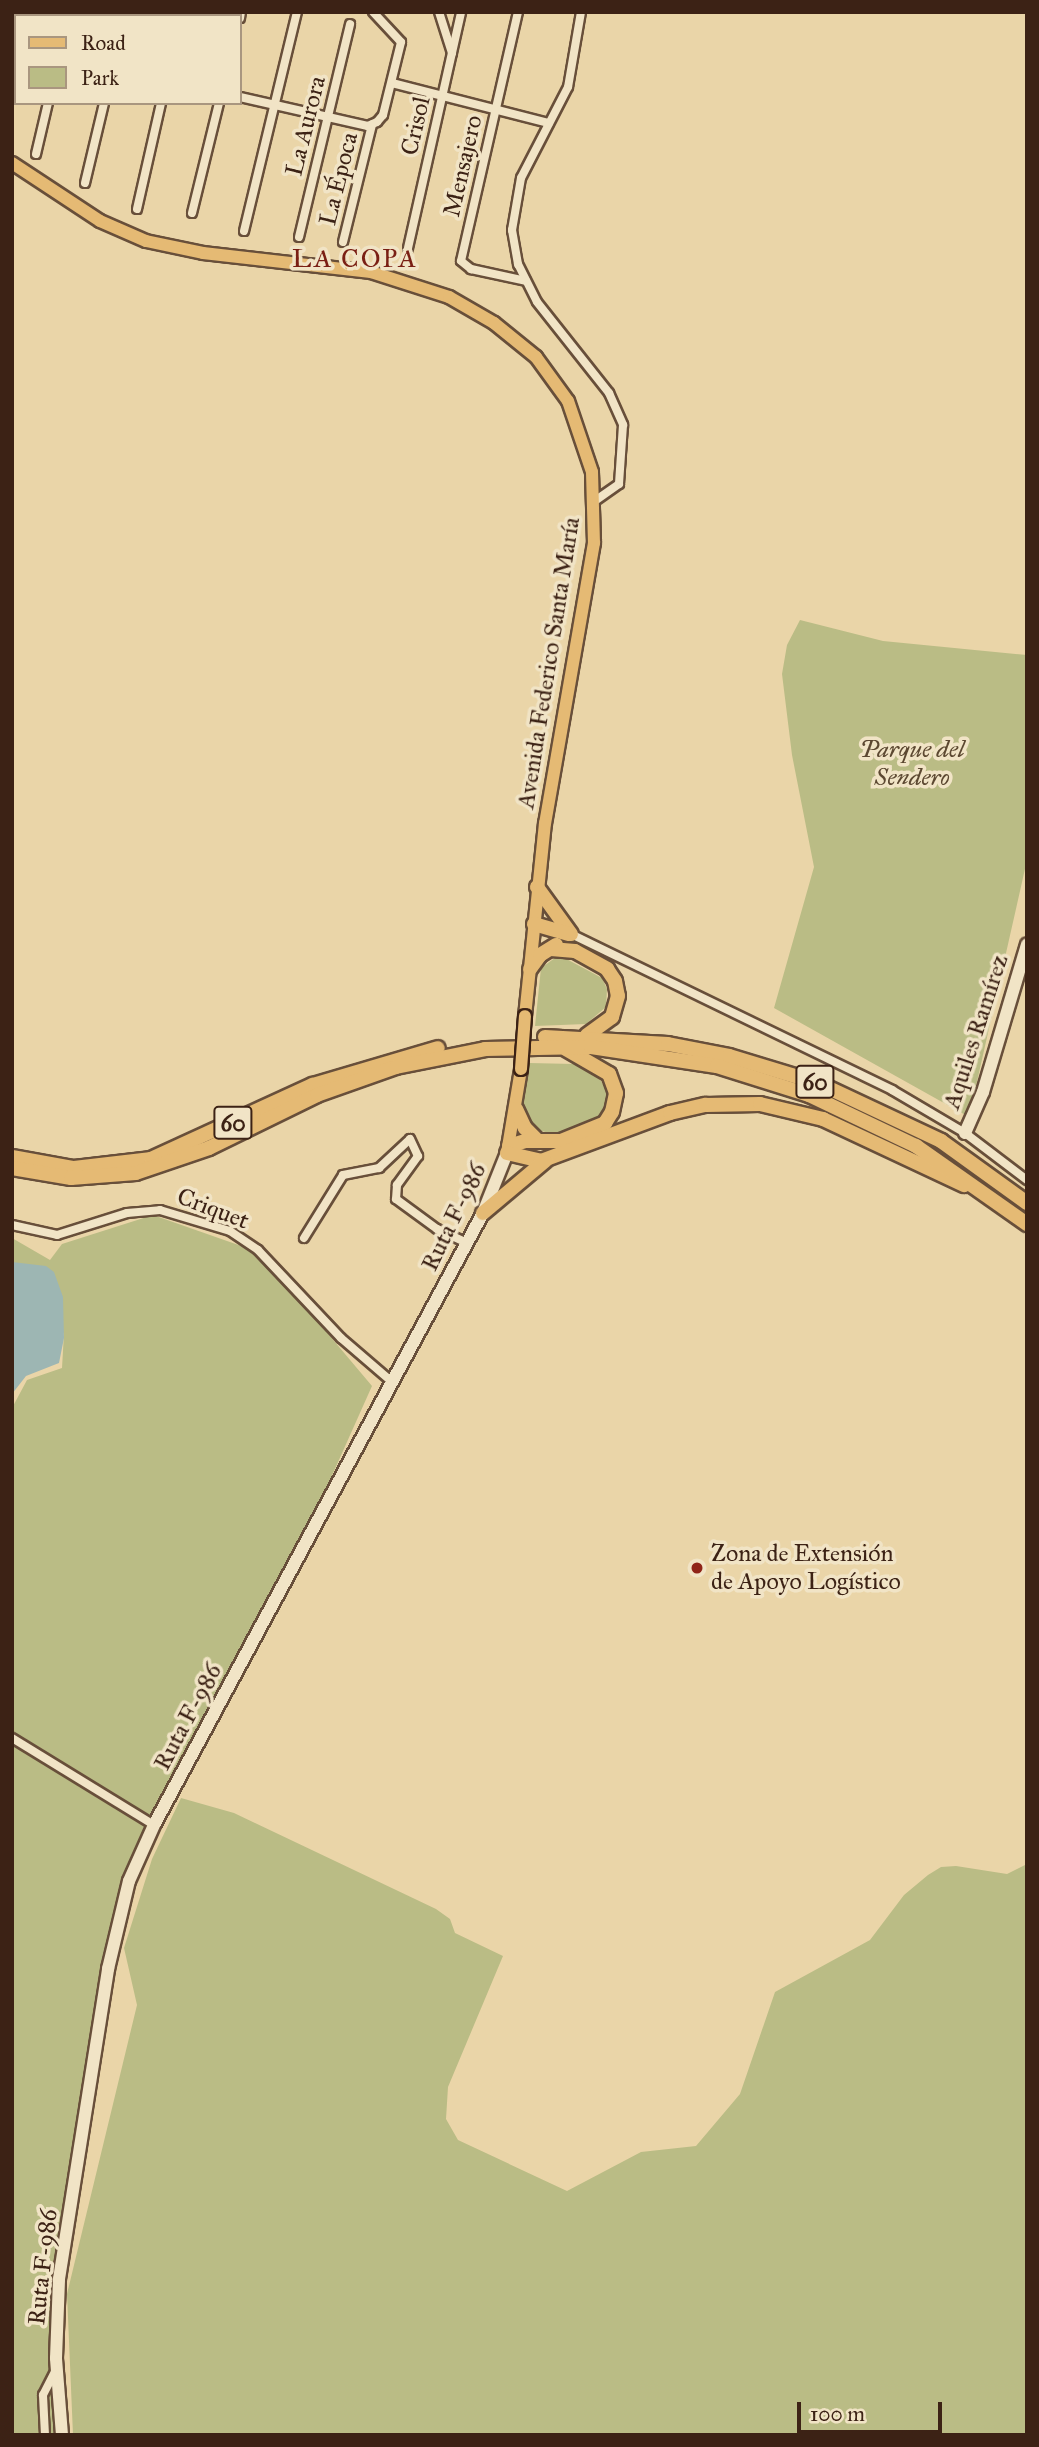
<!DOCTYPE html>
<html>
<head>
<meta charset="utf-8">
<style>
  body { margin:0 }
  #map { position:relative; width:1039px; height:2447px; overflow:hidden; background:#ead5a8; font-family:"IM FELL Great Primer",serif }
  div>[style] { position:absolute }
  .green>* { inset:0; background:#babc85 }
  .water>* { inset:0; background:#9db6b3 }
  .roads { filter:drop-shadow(2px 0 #684f3a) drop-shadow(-2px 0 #684f3a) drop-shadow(0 2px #684f3a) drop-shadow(0 -2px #684f3a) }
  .street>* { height:8px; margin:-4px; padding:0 4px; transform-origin:4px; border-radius:4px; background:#f1e4c6 }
  .secondary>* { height:12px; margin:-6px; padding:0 6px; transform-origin:6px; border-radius:6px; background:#f1e4c6 }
  .primary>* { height:12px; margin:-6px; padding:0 6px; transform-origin:6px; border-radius:6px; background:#e5ba74 }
  .highway>* { height:14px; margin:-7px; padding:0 7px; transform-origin:7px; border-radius:7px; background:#e5ba74 }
  .bridges { filter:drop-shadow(2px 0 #3c2215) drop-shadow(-2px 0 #3c2215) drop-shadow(0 2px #3c2215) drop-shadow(0 -2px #3c2215) }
  .primary-bridge>* { height:12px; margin:-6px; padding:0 6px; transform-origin:6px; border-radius:6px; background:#e5ba74 }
  .dots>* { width:19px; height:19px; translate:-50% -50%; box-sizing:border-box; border:4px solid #f1e4c6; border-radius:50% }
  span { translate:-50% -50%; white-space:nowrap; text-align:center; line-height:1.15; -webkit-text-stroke:7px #f1e4c6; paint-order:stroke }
  .shield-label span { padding:2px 5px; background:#f1e4c6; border:2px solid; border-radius:5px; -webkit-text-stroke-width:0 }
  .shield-label { font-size:23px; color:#3c2215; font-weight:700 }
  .street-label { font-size:24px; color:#3c2215 }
  .park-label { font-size:24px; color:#5c4831; font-style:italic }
  .poi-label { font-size:24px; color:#3c2215 }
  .left { translate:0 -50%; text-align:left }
  .neighbourhood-label { font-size:26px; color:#7a1f14; letter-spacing:2px }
  .frame { position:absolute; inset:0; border:14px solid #3c2215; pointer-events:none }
  .legend { position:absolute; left:14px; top:14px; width:228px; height:91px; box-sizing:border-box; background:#f1e4c6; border:2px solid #a9967f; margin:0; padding:9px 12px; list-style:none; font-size:21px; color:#3c2215 }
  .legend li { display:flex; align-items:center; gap:14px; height:35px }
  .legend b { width:35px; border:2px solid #a9967f }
  .scale { position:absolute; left:797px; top:2402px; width:145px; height:32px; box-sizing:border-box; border:4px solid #3c2215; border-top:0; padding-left:9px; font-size:21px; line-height:24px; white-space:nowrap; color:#3c2215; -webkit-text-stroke:5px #f1e4c6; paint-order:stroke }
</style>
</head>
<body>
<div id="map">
  <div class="green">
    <i style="clip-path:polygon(800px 620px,883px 641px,1027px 655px,1027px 860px,969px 1117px,774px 1008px,814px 867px,792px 755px,782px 674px,787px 645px)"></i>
    <i style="clip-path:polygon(559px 955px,602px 978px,607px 989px,606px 1007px,586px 1024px,535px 1026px,541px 968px)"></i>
    <i style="clip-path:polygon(529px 1063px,574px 1064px,598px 1076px,609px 1094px,603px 1114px,558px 1135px,533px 1129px,522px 1114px)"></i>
    <i style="clip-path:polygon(153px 1215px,247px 1248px,302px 1303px,372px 1386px,313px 1518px,143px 1832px,118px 1897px,100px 1971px,53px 2276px,50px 2345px,57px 2435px,12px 2435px,12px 1408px,27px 1380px,62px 1368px,64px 1333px,31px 1363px,12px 1389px,12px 1238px,50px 1260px,62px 1244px)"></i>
    <i style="clip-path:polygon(181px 1798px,234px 1813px,436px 1909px,450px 1919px,455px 1933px,503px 1956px,448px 2087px,446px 2119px,458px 2140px,567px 2191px,641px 2152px,696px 2146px,740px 2094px,775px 1992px,870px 1940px,904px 1895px,928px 1875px,941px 1867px,956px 1866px,1007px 1874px,1027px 1864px,1027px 2435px,73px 2435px,67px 2294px,137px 2005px,124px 1948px,152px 1859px)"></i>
  </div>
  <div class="water">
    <i style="clip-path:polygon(12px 1262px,46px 1266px,54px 1272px,63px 1297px,64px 1338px,59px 1363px,26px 1376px,12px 1394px)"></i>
  </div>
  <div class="roads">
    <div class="street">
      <i style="left:439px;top:12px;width:43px;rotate:72.4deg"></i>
      <i style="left:518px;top:12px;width:255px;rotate:102.9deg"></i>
      <i style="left:461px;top:261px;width:13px;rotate:39deg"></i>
      <i style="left:471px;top:269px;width:56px;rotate:12.3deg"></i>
      <i style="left:581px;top:12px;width:76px;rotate:99.8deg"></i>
      <i style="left:568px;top:87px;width:102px;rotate:117.3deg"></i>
      <i style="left:521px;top:178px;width:53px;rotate:99.8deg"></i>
      <i style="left:512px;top:230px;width:35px;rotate:80deg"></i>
      <i style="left:518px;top:264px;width:42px;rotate:63.4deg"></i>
      <i style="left:537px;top:302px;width:116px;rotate:51.6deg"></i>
      <i style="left:609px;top:393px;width:35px;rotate:66deg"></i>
      <i style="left:623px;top:425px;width:59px;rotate:93.9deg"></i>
      <i style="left:619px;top:484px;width:29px;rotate:145deg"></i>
      <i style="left:70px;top:16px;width:4px;rotate:-76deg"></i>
      <i style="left:126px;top:16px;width:4px;rotate:-76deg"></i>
      <i style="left:183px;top:16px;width:4px;rotate:-76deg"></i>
      <i style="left:240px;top:18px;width:6px;rotate:-81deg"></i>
      <i style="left:392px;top:83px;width:162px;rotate:14.3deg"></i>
      <i style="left:12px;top:89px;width:4px"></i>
      <i style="left:240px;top:97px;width:131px;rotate:12.8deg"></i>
      <i style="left:368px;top:126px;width:10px;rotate:-24deg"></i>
      <i style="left:377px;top:122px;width:9px;rotate:-49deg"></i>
      <i style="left:383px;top:115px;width:75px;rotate:-76.1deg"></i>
      <i style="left:401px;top:42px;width:41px;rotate:-133deg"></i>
      <i style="left:36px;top:154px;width:52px;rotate:-76.8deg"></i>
      <i style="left:85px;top:183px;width:82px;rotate:-76.6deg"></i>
      <i style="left:137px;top:209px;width:109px;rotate:-77.2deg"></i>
      <i style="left:192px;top:213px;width:113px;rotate:-76.2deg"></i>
      <i style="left:244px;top:231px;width:225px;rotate:-76.4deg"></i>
      <i style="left:299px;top:237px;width:219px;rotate:-76.5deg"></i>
      <i style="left:343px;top:242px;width:121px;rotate:-76.1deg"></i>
      <i style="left:408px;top:248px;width:242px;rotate:-77.3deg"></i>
      <i style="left:571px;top:934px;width:357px;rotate:25.9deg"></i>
      <i style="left:892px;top:1090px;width:85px;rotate:30.5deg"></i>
      <i style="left:965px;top:1133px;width:78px;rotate:37.2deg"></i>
      <i style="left:12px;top:1225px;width:46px;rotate:12.5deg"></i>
      <i style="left:57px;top:1235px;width:73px;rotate:-17.4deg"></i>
      <i style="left:127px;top:1213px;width:33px;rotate:-5deg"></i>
      <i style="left:160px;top:1210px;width:73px;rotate:16.7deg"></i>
      <i style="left:230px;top:1231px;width:34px;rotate:34deg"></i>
      <i style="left:258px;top:1250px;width:121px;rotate:46.7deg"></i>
      <i style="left:341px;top:1338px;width:66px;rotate:40.7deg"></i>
      <i style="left:304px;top:1238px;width:74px;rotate:-58.2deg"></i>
      <i style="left:343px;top:1175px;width:37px;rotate:-11deg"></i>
      <i style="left:379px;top:1168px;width:42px;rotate:-43.1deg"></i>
      <i style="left:410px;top:1139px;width:19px;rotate:65deg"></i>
      <i style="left:418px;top:1156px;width:36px;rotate:126deg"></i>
      <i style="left:397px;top:1185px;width:14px;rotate:94deg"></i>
      <i style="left:396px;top:1199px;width:51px;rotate:36.2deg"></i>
      <i style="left:437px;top:1229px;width:33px;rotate:25deg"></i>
      <i style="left:12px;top:1738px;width:167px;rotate:31.5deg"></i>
      <i style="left:45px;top:2435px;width:40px;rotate:-92.9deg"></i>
      <i style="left:43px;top:2395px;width:27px;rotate:-63deg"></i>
    </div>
    <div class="secondary">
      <i style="left:965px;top:1133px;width:45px;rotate:-66.3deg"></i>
      <i style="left:983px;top:1092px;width:154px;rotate:-73.4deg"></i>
      <i style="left:62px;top:2435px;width:77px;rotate:-94.5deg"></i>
      <i style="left:56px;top:2358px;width:79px;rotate:-87.8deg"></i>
      <i style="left:59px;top:2279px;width:314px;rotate:-81deg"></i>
      <i style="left:108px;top:1969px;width:90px;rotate:-76.6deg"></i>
      <i style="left:129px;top:1881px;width:61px;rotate:-65.9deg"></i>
      <i style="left:154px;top:1825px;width:695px;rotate:-61.74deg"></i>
      <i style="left:483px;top:1213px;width:65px;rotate:-68.2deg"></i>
    </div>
    <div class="primary">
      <i style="left:12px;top:163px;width:105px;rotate:33.4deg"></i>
      <i style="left:100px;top:221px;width:50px;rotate:23.5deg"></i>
      <i style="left:146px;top:241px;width:58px;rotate:11.9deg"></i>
      <i style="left:203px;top:253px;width:169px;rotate:6.5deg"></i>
      <i style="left:371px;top:272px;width:82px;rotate:17.8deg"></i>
      <i style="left:449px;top:297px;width:52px;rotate:30deg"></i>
      <i style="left:494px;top:323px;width:54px;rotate:39deg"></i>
      <i style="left:536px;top:357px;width:54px;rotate:54deg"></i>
      <i style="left:568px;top:401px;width:75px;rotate:71.3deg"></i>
      <i style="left:592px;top:472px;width:71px;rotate:88.4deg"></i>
      <i style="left:594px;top:543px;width:284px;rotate:99.9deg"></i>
      <i style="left:545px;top:823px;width:194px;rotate:95.9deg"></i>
      <i style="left:507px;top:1153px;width:85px;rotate:-80.5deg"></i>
    </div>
    <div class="highway">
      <i style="left:537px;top:887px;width:58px;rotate:54.1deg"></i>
      <i style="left:534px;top:924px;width:36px;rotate:16deg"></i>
      <i style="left:551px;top:949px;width:24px;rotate:5deg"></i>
      <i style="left:575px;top:951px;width:37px;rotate:29deg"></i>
      <i style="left:607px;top:969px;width:14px;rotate:56deg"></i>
      <i style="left:615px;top:981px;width:15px;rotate:79deg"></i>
      <i style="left:618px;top:996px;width:22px;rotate:106deg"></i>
      <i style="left:612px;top:1017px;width:31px;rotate:144deg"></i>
      <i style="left:530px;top:969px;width:17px;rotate:-54deg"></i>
      <i style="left:540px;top:955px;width:19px;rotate:-32deg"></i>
      <i style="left:545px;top:1037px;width:123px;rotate:3.3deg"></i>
      <i style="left:668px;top:1044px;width:62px;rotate:11.1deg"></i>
      <i style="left:729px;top:1056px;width:93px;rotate:16.9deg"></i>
      <i style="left:818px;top:1083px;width:136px;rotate:25.2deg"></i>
      <i style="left:941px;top:1141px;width:106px;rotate:35.8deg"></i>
      <i style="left:516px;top:1109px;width:21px;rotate:65deg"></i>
      <i style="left:525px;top:1128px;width:18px;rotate:45deg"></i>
      <i style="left:509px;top:1146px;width:17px;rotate:-17deg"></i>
      <i style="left:525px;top:1141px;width:36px"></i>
      <i style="left:561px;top:1141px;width:48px;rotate:-22.2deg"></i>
      <i style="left:605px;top:1123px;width:13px;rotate:-58deg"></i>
      <i style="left:612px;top:1112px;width:19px;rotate:-78deg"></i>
      <i style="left:616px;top:1093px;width:20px;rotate:-110deg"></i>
      <i style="left:609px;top:1074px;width:50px;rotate:-149.8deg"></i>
      <i style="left:507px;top:1153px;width:35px;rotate:13deg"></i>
      <i style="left:541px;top:1161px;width:138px;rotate:-20.4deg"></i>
      <i style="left:670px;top:1113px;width:37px;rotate:-13deg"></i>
      <i style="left:706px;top:1105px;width:54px;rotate:-1.1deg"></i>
      <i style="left:760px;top:1104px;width:65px;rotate:13.4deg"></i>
      <i style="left:823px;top:1119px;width:156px;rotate:25.1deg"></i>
      <i style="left:12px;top:1157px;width:63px;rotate:10.1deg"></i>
      <i style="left:74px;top:1168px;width:78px;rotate:-6.7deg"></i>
      <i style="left:151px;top:1159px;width:178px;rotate:-24.6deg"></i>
      <i style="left:313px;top:1085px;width:130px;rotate:-16.5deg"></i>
      <i style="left:12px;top:1168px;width:60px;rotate:9.6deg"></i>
      <i style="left:71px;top:1178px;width:65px;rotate:-4.4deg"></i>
      <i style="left:136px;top:1173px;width:77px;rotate:-18.9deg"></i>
      <i style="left:209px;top:1148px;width:120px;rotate:-26.1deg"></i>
      <i style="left:317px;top:1095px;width:84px;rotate:-19.5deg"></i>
      <i style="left:396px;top:1067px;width:91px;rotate:-11.4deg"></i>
      <i style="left:485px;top:1049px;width:106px;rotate:-1.1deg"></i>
      <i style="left:591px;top:1047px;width:127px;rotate:8.6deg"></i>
      <i style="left:717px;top:1066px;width:96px;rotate:17.5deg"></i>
      <i style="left:809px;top:1095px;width:119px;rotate:25.5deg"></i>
      <i style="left:916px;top:1146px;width:136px;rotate:35.1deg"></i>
      <i style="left:483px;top:1213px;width:81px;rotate:-40deg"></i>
    </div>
  </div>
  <div class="bridges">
    <div class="primary-bridge">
      <i style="left:521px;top:1069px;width:53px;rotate:-85.7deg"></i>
    </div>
  </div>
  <div class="dots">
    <i style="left:697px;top:1568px;background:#8f2418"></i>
  </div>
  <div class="shield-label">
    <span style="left:815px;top:1082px">60</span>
    <span style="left:233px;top:1123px">60</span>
  </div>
  <div class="street-label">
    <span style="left:306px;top:126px;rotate:-76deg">La Aurora</span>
    <span style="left:416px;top:126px;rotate:-77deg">Crisol</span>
    <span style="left:463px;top:166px;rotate:-77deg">Mensajero</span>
    <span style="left:339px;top:179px;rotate:-76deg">La Época</span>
    <span style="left:549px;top:663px;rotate:-81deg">Avenida Federico Santa María</span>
    <span style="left:976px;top:1032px;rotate:-72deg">Aquiles Ramírez</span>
    <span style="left:213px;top:1209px;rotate:21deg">Criquet</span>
    <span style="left:454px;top:1217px;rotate:-64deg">Ruta F-986</span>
    <span style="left:188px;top:1717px;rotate:-62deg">Ruta F-986</span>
    <span style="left:43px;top:2267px;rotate:-84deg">Ruta F-986</span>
  </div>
  <div class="park-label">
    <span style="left:912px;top:764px">Parque del<br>Sendero</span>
  </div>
  <div class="poi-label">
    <span class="left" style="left:711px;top:1568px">Zona de Extensión<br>de Apoyo Logístico</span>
  </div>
  <div class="neighbourhood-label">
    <span style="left:355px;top:259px">LA COPA</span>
  </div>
  <div class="frame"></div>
  <ul class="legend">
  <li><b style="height:9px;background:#e5ba74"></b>Road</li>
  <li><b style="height:19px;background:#babc85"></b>Park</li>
  </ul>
  <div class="scale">100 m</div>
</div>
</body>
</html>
